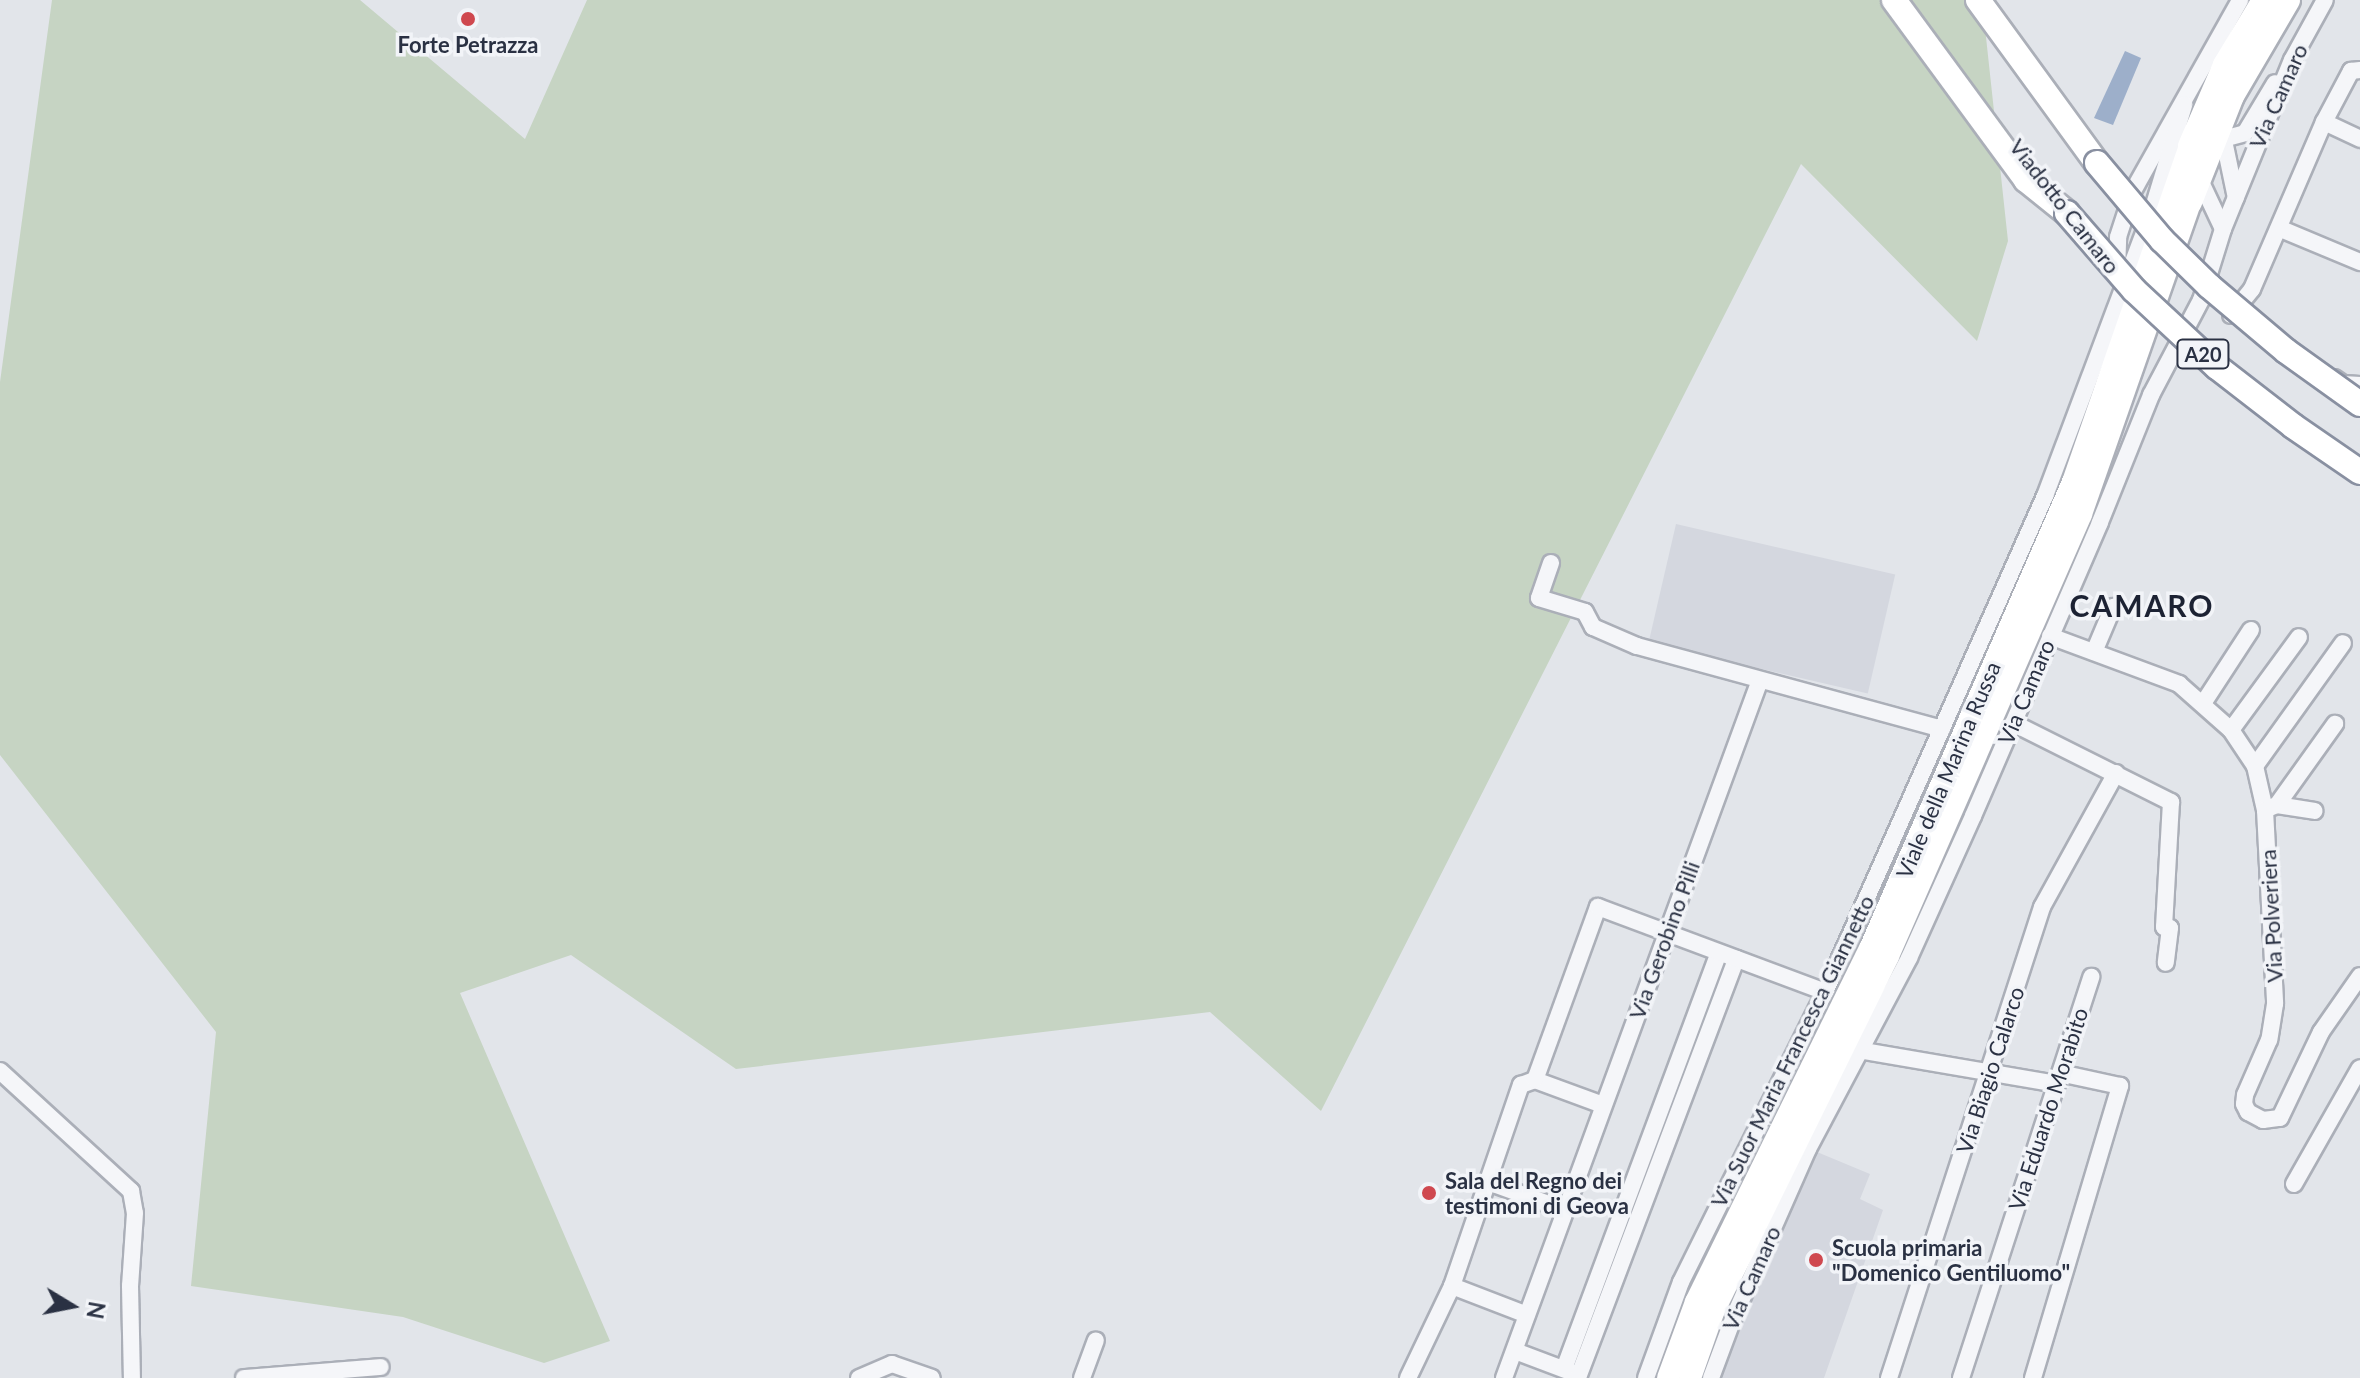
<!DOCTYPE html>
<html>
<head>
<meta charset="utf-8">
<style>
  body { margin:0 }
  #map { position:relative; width:2360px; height:1378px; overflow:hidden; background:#e2e5ea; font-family:Lato,sans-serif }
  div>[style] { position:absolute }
  .built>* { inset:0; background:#d4d7df; transform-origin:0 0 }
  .green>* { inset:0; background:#c6d4c3 }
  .water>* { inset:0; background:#9dafca }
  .roads { filter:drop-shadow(2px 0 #abafb8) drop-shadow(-2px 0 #abafb8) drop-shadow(0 2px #abafb8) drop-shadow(0 -2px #abafb8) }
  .minor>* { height:16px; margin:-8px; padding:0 8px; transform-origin:8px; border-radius:8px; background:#f5f6f9 }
  .major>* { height:22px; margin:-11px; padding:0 11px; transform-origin:11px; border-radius:11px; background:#fff }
  .highway>* { height:24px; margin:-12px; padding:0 12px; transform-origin:12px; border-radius:12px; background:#fff }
  .bridges { filter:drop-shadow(2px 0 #8990a1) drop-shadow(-2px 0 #8990a1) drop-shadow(0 2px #8990a1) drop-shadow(0 -2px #8990a1) }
  .highway-bridge>* { height:24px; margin:-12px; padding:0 12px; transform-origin:12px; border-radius:12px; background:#fff }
  .dots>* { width:22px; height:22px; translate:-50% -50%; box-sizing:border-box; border:4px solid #f2f4f8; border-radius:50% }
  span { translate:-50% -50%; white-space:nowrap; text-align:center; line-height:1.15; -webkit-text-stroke:7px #f2f4f8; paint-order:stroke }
  .shield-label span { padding:2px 6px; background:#f2f4f8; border:2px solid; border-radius:6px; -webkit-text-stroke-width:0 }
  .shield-label { font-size:20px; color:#2a3143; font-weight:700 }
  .poi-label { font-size:22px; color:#2a3143; font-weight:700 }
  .left { translate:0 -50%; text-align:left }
  .street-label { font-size:22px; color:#2a3143 }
  .district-label { font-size:30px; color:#1c2233; font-weight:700; letter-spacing:2px }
  .north { position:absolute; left:32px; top:1266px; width:80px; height:80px; -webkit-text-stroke:6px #f2f4f8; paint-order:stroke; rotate:100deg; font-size:22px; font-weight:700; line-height:32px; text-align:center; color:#2a3143 }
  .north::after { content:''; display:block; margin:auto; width:28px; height:36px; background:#2a3143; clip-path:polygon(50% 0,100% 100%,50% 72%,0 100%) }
</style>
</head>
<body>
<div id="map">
  <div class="built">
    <i style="left:1676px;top:524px;width:225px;height:122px;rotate:13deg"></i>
    <i style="clip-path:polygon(1817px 1152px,1870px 1174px,1860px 1199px,1883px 1210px,1824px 1378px,1716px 1378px,1742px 1311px)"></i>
  </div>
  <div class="green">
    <i style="clip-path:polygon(52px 0,360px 0,525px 139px,587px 0,1982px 0,2008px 241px,1977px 341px,1801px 164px,1321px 1111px,1210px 1012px,736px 1069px,571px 955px,460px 993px,610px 1341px,544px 1363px,403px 1317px,191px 1286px,216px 1032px,0 755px,0 382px)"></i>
  </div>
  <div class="water">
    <i style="clip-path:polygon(2125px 51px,2141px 58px,2113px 125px,2094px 118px)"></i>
  </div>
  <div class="roads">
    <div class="minor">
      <i style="left:2324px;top:122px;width:40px;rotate:25deg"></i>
      <i style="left:2222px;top:131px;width:68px;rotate:78.2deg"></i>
      <i style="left:2208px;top:143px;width:38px;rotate:-15deg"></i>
      <i style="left:2245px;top:133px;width:58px;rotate:-59deg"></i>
      <i style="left:2199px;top:178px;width:56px;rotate:64.8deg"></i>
      <i style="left:2281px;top:229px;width:86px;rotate:22.7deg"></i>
      <i style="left:2117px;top:272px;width:35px;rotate:-88deg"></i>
      <i style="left:2118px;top:237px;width:48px;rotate:-71.9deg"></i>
      <i style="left:2133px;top:191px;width:219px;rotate:-60.7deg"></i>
      <i style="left:2231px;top:315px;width:33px;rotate:-51deg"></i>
      <i style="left:2252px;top:289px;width:182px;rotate:-66.7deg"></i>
      <i style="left:2324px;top:122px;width:58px;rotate:-62.1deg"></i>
      <i style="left:2351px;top:71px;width:9px;rotate:-6deg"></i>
      <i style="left:2334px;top:378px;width:11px;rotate:34deg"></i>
      <i style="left:2343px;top:384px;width:17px;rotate:3deg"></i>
      <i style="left:1551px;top:563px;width:37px;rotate:109deg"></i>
      <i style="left:1539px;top:598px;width:48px;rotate:16.9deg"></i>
      <i style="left:1585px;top:612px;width:17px;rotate:62deg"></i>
      <i style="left:1593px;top:627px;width:48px;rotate:23.4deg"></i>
      <i style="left:1637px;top:646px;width:316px;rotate:15.2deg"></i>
      <i style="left:2050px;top:636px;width:138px;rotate:20.4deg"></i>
      <i style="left:2179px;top:684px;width:69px;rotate:41.5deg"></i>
      <i style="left:2231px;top:730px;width:43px;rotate:56.3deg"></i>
      <i style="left:2255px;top:766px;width:45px;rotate:77.2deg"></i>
      <i style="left:2265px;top:810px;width:194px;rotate:87deg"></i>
      <i style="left:2275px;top:1004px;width:36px;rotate:99deg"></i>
      <i style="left:2269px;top:1040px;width:60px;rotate:113.6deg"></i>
      <i style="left:2245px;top:1095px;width:9px;rotate:96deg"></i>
      <i style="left:2244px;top:1104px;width:9px;rotate:63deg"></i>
      <i style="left:2248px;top:1112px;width:17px;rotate:28deg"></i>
      <i style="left:2263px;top:1120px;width:17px;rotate:-7deg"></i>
      <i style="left:2280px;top:1118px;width:95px;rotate:-64.5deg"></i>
      <i style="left:2321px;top:1032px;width:68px;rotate:-55.1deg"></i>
      <i style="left:2094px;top:652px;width:49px;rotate:-67.1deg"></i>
      <i style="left:2204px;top:702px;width:86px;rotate:-56.9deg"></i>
      <i style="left:2013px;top:723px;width:177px;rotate:26.6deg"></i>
      <i style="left:2171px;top:802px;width:125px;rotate:93.2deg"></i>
      <i style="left:2164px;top:927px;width:6px;rotate:9deg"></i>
      <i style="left:2170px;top:928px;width:35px;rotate:97deg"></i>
      <i style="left:2231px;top:730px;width:115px;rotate:-53.8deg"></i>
      <i style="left:2255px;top:766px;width:151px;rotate:-54.4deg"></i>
      <i style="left:2277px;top:805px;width:38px;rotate:9deg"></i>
      <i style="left:2265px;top:810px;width:13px;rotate:-23deg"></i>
      <i style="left:2277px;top:805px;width:100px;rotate:-54.4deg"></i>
      <i style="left:1858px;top:1050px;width:202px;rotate:9.7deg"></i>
      <i style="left:0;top:1071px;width:178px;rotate:42.5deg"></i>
      <i style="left:131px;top:1191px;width:22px;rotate:80deg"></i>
      <i style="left:135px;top:1213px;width:73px;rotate:93.9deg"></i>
      <i style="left:130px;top:1286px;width:92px;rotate:88.8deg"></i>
      <i style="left:1535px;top:1080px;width:72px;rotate:20.2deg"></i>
      <i style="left:1488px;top:1182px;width:82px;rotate:20deg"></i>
      <i style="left:2294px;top:1184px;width:133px;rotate:-60.4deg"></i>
      <i style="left:1452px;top:1286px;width:80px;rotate:21.1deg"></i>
      <i style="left:1515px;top:1351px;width:68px;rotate:20.6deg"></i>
      <i style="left:1579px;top:1375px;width:445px;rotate:-69.3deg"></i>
      <i style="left:1564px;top:1369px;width:444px;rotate:-69.6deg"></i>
      <i style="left:244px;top:1378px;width:137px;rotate:-4.6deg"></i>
      <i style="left:859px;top:1378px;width:36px;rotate:-23deg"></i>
      <i style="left:892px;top:1364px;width:42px;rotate:19.3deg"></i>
      <i style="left:1082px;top:1378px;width:40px;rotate:-69.8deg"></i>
      <i style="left:1408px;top:1378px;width:102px;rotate:-64.4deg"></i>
      <i style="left:1452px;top:1286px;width:213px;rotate:-71.1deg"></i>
      <i style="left:1521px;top:1085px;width:15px;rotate:-20deg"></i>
      <i style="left:1535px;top:1080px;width:184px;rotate:-70deg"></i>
      <i style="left:1598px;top:907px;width:242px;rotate:20.5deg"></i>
      <i style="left:1504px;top:1378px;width:743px;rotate:-69.86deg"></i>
      <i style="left:1646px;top:1378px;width:102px;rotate:-70deg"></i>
      <i style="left:1681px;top:1282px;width:324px;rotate:-63.6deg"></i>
      <i style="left:1825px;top:992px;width:543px;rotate:-66.08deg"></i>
      <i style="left:2045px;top:496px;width:308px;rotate:-69.4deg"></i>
      <i style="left:2153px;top:208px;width:108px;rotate:-73.2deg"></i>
      <i style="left:1711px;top:1378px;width:63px;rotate:-69.6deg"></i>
      <i style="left:1733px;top:1319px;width:186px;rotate:-66.2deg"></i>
      <i style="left:1808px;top:1149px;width:216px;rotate:-62.1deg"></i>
      <i style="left:1909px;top:958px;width:156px;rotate:-65.7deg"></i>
      <i style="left:1973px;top:816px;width:320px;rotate:-66.6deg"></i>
      <i style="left:2100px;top:522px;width:137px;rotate:-68.1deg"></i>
      <i style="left:2151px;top:395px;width:107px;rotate:-62.2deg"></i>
      <i style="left:2201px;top:300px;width:74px;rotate:-72.8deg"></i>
      <i style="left:2223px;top:229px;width:183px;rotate:-67.8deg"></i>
      <i style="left:2292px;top:60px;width:68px;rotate:-61.2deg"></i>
      <i style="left:1889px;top:1378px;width:495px;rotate:-72deg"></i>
      <i style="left:2042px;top:907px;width:153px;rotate:-61.1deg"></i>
      <i style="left:1961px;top:1378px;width:422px;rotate:-72deg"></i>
      <i style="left:2033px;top:1378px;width:305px;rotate:-73.4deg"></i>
      <i style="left:2120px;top:1086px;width:61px;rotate:-167.8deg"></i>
    </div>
    <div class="major">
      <i style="left:1668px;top:1378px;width:81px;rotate:-69.8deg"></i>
      <i style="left:1696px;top:1302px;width:394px;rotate:-63.8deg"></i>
      <i style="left:1870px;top:949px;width:509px;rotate:-66.51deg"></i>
      <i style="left:2073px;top:482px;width:356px;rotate:-70.8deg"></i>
      <i style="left:1690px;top:1378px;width:72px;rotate:-70.6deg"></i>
      <i style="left:1714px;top:1310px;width:394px;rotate:-63.8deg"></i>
      <i style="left:1888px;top:956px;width:482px;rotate:-66.4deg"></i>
      <i style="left:2081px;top:514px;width:330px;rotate:-70.7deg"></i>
    </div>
    <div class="highway">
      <i style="left:1894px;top:0;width:223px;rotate:53.7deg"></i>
      <i style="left:2026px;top:180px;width:53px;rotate:38.8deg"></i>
      <i style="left:1978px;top:0;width:202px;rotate:53.9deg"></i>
      <i style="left:2190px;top:146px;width:88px;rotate:-66.6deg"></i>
      <i style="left:2225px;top:65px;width:76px;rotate:-59deg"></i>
      <i style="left:2190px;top:202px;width:114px;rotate:-68.4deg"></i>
      <i style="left:2232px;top:96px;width:111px;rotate:-59.7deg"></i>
    </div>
  </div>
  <div class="bridges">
    <div class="highway-bridge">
      <i style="left:2097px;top:163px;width:101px;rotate:49.8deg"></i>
      <i style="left:2162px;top:240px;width:66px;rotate:44.4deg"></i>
      <i style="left:2209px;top:286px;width:101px;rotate:40.2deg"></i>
      <i style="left:2286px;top:351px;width:91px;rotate:35.6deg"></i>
      <i style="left:2067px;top:213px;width:102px;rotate:49deg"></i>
      <i style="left:2134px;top:290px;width:113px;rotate:42.9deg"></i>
      <i style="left:2217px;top:367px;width:96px;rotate:37.8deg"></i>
      <i style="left:2293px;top:426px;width:81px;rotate:34.5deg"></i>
    </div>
  </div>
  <div class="dots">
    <i style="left:468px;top:19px;background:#cf484f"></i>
    <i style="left:1429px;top:1193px;background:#cf484f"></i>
    <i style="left:1816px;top:1260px;background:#cf484f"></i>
  </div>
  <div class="shield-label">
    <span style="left:2203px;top:354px">A20</span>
  </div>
  <div class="poi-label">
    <span style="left:468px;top:45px">Forte Petrazza</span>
    <span class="left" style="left:1445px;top:1193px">Sala del Regno dei<br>testimoni di Geova</span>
    <span class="left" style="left:1832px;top:1260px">Scuola primaria<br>"Domenico Gentiluomo"</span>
  </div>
  <div class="street-label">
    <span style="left:2278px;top:96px;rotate:-66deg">Via Camaro</span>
    <span style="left:2065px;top:206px;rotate:52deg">Viadotto Camaro</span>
    <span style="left:2026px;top:692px;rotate:-67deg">Via Camaro</span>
    <span style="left:1948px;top:770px;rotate:-67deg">Viale della Marina Russa</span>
    <span style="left:2271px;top:916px;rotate:-93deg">Via Polveriera</span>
    <span style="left:1664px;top:940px;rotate:-70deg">Via Gerobino Pilli</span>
    <span style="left:1792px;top:1051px;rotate:-64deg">Via Suor Maria Francesca Giannetto</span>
    <span style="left:1990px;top:1070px;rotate:-72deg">Via Biagio Calarco</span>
    <span style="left:2048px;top:1109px;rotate:-72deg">Via Eduardo Morabito</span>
    <span style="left:1751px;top:1278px;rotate:-66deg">Via Camaro</span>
  </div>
  <div class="district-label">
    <span style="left:2142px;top:605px">CAMARO</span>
  </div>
  <div class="north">N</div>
</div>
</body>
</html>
